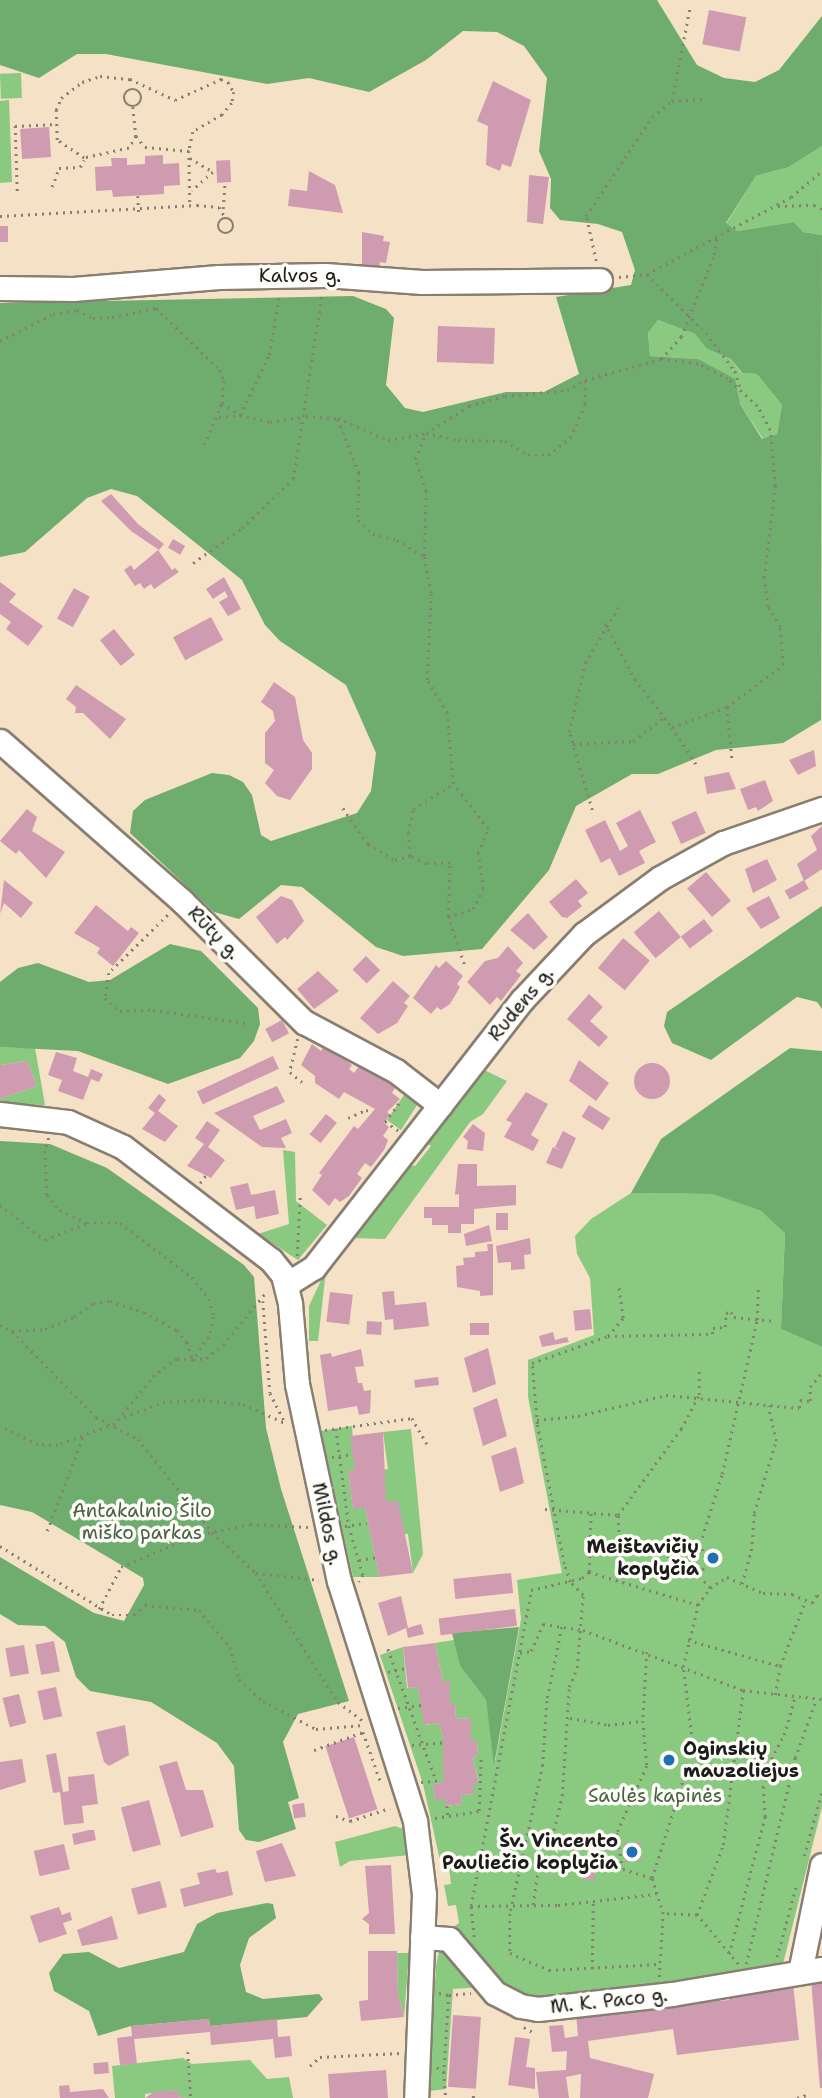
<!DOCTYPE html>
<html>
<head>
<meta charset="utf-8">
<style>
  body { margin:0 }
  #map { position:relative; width:822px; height:2098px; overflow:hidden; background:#f4e1c6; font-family:"Shantell Sans",sans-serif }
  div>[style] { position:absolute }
  .green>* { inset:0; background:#89c980; transform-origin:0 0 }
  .forest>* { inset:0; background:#6ead6e }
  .building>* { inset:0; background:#cf9bb0; transform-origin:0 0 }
  .round { border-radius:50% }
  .path>* { height:2.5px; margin-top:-1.25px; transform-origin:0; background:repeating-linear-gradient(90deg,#887e71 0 2px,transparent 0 7px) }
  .path>.ring { margin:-1.25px; padding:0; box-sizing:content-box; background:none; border:2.5px solid #887e71; border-radius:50% }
  .roads { filter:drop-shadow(2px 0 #887e71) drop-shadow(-2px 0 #887e71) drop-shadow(0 2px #887e71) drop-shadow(0 -2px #887e71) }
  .minor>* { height:23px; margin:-11.5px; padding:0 11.5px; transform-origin:11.5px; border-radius:11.5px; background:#fff }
  .dots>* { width:19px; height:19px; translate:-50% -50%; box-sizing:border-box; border:4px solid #fdfcf7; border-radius:50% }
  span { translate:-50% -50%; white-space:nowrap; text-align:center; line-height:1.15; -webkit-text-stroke:7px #fdfcf7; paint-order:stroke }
  .street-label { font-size:19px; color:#1c1c1c }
  .park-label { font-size:19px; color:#486144 }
  .poi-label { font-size:19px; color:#1c1c1c; font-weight:700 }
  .right { translate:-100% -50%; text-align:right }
  .left { translate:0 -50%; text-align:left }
</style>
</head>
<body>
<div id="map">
  <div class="green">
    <i style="left:21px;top:73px;width:25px;height:21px;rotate:88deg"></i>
    <i style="clip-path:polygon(9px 100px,12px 182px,0 183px,0 101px)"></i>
    <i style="clip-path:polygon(822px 146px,822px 235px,803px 232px,794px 222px,737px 231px,726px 224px,756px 176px,789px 167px)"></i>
    <i style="clip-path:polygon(658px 320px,695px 334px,707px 349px,731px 359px,741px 373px,757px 374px,782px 405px,777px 434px,763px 439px,740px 404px,698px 359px,650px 356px,648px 333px)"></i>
    <i style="clip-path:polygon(0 1047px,35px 1048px,45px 1105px,0 1104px,0 1099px,37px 1086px,27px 1061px,0 1065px)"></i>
    <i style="clip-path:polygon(480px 1068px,507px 1081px,483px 1114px,470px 1122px,385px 1239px,352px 1238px,332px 1259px,402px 1163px,415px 1166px,431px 1146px,421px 1141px)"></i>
    <i style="clip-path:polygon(406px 1092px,417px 1105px,401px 1130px,387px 1120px)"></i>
    <i style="clip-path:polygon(283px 1150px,295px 1152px,296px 1201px,327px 1225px,298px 1260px,258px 1234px,289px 1224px)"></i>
    <i style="clip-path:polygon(631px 1193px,714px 1194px,761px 1211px,785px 1232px,781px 1329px,822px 1347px,822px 1807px,782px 1968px,551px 1999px,519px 1996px,479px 1967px,455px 1926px,459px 1923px,456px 1905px,448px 1906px,444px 1885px,451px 1884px,449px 1868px,442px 1869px,423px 1784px,380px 1655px,403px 1647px,407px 1688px,418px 1687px,425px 1725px,439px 1723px,443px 1738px,443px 1783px,433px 1784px,435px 1799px,445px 1799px,446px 1806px,462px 1804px,461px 1795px,473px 1794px,473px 1784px,479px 1782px,472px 1757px,478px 1756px,477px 1741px,471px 1741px,471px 1718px,456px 1719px,455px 1704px,450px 1704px,450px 1682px,443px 1682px,435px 1643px,454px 1640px,460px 1666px,486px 1700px,495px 1762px,521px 1619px,517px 1580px,562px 1573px,528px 1397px,528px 1360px,594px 1335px,590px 1278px,577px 1254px,575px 1236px,591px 1219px)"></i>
    <i style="clip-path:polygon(326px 1270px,318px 1341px,309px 1341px,309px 1306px)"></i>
    <i style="clip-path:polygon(352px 1426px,355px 1470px,348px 1471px,353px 1508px,365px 1508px,379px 1577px,353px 1577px,321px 1431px)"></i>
    <i style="clip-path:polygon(411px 1429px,423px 1554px,413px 1573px,408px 1534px,402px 1534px,386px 1502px,382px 1470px,388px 1469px,383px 1432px)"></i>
    <i style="clip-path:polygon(395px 1826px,406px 1830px,410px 1855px,350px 1861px,340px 1867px,335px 1842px)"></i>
    <i style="clip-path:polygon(448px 1949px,481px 1987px,453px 1989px,446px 2089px,429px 2091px,436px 1966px,439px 1951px)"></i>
    <i style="clip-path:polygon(397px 1953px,409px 1953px,404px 2017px,398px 1994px)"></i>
    <i style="clip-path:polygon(183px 2058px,192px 2064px,250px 2060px,267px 2079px,289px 2077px,293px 2098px,187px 2098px,178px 2096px,177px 2090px,145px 2094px,145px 2098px,115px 2098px,112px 2066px)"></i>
  </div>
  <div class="forest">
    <i style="clip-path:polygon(evenodd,0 0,657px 0,697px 65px,724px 78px,755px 82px,779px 70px,822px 16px,822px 146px,789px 167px,756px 176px,726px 223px,737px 231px,794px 222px,803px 232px,822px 235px,821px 720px,783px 743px,716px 750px,658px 774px,632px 774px,576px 806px,549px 870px,482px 949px,403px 956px,376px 947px,302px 887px,281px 885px,239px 919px,214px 912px,130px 833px,133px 811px,145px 800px,212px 773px,229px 775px,243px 782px,252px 795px,261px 835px,271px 841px,357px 813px,371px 791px,376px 753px,346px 685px,280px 641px,265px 625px,242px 580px,137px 496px,111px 489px,87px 498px,25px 552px,0 557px,0 303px,353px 296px,386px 309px,394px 318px,386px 385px,405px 408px,423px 412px,506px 392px,544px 392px,579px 374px,556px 297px,631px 285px,635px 270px,622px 232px,598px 224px,560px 220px,550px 208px,551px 179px,539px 151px,547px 78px,524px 46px,497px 32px,463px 31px,426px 60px,369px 92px,309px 78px,267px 84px,106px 54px,77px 54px,39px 78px,0 65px,0 0,658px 320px,695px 334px,707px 349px,731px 359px,742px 373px,757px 374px,782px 405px,777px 434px,762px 439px,740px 404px,735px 379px,698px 359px,650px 356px,648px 333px,658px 320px)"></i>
    <i style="clip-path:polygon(822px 906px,822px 1009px,817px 1002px,797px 997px,711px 1060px,672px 1043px,664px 1026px,667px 1012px)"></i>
    <i style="clip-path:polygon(170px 944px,201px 951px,258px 1008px,260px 1024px,254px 1041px,240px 1058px,168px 1084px,78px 1051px,0 1047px,0 982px,18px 968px,38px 963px,89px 982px,110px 980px)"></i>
    <i style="clip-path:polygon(790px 1048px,822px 1051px,822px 1347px,781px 1329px,785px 1233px,761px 1211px,713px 1194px,631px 1193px,661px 1139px)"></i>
    <i style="clip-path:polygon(0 1141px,50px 1144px,107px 1168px,244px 1265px,254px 1277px,266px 1428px,281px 1489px,349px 1701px,298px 1714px,283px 1742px,299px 1798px,288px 1802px,296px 1829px,259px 1842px,246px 1840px,239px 1830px,234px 1766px,217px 1743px,151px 1702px,90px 1691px,76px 1677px,65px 1642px,45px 1626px,18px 1625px,0 1614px,0 1557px,94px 1613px,124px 1621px,144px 1585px,143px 1578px,32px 1512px,0 1505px)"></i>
    <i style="clip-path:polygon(519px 1627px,494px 1765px,486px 1700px,460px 1666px,452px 1633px)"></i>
    <i style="clip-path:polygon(267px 1903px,273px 1904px,276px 1918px,249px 1938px,240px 1965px,246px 1992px,263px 1999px,319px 1994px,323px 1999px,307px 2017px,210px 2026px,209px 2019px,131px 2026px,98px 2036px,89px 2011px,54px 1991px,49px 1973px,63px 1954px,89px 1952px,119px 1968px,184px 1952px,197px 1924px,217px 1913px)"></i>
  </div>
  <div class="building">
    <i style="left:709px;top:10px;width:38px;height:35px;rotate:11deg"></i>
    <i style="clip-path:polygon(493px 81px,531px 100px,511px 167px,502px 164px,500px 171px,486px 165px,488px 126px,477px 121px)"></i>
    <i style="left:49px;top:127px;width:30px;height:29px;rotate:86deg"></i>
    <i style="clip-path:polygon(163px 155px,163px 164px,179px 163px,180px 185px,164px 186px,164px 194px,113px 197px,112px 190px,96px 191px,95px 167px,112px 166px,111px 158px,127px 158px,127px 165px,145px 164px,145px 156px)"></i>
    <i style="left:230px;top:160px;width:22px;height:14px;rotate:87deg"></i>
    <i style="clip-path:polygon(309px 171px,335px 185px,343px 213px,288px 206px,290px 189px,307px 191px)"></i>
    <i style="clip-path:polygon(529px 175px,549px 177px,543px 224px,527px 222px)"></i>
    <i style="left:0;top:226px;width:8px;height:16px"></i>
    <i style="clip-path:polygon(362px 232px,384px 236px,383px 241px,390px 242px,386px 263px,380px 262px,379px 269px,362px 266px)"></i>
    <i style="left:438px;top:326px;width:57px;height:36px;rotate:2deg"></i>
    <i style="clip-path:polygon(111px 494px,138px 524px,164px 544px,159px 550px,131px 531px,101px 501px)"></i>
    <i style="left:173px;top:539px;width:14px;height:10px;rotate:30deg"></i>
    <i style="clip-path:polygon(158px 550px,172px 570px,175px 568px,179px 572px,154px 589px,151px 584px,144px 589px,140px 583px,135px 586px,124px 570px,131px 565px,134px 570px)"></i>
    <i style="clip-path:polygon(224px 577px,241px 609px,228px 616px,219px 602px,228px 597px,225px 591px,213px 599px,206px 589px)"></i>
    <i style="clip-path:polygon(0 582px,16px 594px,9px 602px,43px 626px,28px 646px,6px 629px,11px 622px,0 614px)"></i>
    <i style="left:74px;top:588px;width:18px;height:35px;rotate:29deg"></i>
    <i style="left:211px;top:617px;width:26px;height:43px;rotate:62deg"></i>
    <i style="left:114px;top:629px;width:33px;height:18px;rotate:51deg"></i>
    <i style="clip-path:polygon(274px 682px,295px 697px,303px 740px,312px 753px,312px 769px,290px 800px,277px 796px,265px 783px,274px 770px,265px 763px,265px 733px,275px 721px,273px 711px,261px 702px)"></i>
    <i style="clip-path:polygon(76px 685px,126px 719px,110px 739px,83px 713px,75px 713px,76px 707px,66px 699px)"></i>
    <i style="clip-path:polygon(814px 750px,816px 766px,798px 775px,789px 760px)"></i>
    <i style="clip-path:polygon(729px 772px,736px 789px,707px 794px,704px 777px)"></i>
    <i style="clip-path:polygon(765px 780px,773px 801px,758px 811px,756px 807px,748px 810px,740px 789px)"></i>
    <i style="clip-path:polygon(27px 809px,37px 817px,32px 831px,65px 852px,46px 878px,19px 850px,16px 854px,0 841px)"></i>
    <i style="clip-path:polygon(640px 810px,656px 842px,639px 851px,645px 863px,619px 876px,610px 858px,601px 863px,585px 830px,605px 820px,620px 851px,628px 846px,616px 823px)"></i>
    <i style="left:696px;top:811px;width:24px;height:27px;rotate:66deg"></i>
    <i style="clip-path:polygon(822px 826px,822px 869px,804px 881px,797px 864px,817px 850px,811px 836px)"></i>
    <i style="clip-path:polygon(767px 859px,777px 880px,753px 893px,745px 869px)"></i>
    <i style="left:706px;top:872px;width:38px;height:25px;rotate:49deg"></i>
    <i style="clip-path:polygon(576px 879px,588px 893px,578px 901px,582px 906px,567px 918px,562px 917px,549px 902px)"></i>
    <i style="clip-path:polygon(4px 880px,33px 903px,21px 918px,4px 903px,0 914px)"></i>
    <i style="left:804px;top:880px;width:10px;height:22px;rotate:61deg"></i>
    <i style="clip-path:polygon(281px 896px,292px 900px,304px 921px,287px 940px,285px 937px,277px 944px,256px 917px)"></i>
    <i style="clip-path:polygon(769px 896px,780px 918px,761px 929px,746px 908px)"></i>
    <i style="clip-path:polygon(96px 905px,128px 931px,131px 927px,139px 933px,113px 966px,97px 953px,100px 948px,74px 933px)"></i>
    <i style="left:659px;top:911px;width:34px;height:33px;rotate:50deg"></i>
    <i style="clip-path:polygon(528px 913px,548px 937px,534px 950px,510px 930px)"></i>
    <i style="left:704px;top:919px;width:15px;height:29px;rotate:53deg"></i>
    <i style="left:623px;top:938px;width:35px;height:39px;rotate:40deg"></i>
    <i style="clip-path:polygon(508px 946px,523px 963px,516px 971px,521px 975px,501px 1001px,497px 997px,490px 1005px,467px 982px,485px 961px,498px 958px)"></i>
    <i style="left:366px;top:956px;width:20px;height:19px;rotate:45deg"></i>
    <i style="clip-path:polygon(446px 961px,463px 976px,457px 984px,460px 987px,450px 1004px,441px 1010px,437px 1007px,431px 1014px,413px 998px,436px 965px,439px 968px)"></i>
    <i style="clip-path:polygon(318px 971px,339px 991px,314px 1009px,297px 989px)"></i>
    <i style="clip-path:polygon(393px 981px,410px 996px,404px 1003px,408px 1006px,397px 1023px,378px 1034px,360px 1018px)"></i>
    <i style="clip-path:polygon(589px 994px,603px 1007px,590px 1021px,608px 1037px,599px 1047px,567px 1019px)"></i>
    <i style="left:282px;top:1020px;width:15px;height:19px;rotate:62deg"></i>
    <i style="clip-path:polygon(312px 1044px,321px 1051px,324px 1046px,334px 1051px,352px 1065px,349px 1069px,354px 1073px,360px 1065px,367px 1071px,371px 1066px,389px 1080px,395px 1088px,392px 1093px,400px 1099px,387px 1112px,390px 1115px,384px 1123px,389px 1127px,383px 1136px,388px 1140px,384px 1150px,371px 1167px,365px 1163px,357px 1174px,362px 1178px,349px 1196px,340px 1202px,335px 1198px,329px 1206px,312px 1190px,322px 1175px,319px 1173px,354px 1126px,358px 1129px,375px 1109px,344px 1092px,339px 1099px,315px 1083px,315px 1076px,301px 1065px)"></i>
    <i style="clip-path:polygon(56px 1052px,77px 1058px,73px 1071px,88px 1077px,91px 1069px,103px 1074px,99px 1082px,91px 1079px,83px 1100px,58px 1091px,62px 1080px,48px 1075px)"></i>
    <i style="left:273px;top:1056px;width:14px;height:84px;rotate:65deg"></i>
    <i style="clip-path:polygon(579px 1060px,609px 1083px,596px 1101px,569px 1081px)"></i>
    <i style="clip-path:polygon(27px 1061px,37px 1086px,0 1099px,0 1065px)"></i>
    <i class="round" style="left:634px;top:1063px;width:36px;height:36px"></i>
    <i style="clip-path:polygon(277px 1086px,285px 1102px,253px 1116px,260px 1130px,286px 1119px,292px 1133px,281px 1138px,286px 1148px,262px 1147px,214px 1113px)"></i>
    <i style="clip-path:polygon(526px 1092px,548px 1104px,531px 1135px,539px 1140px,533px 1151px,504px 1137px,512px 1123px,506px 1120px)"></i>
    <i style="clip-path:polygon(159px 1094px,166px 1100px,158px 1111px,178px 1126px,165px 1142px,142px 1129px,155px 1113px,148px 1108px)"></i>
    <i style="left:589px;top:1105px;width:25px;height:14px;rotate:32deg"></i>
    <i style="left:326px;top:1114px;width:14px;height:26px;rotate:39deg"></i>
    <i style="clip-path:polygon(207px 1121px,220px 1130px,208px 1147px,225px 1160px,211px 1178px,187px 1166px,204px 1144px,195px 1138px)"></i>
    <i style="clip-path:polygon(473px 1124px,485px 1133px,483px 1151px,467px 1149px,468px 1141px,463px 1137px)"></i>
    <i style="clip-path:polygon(563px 1131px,576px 1138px,562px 1169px,546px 1163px,553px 1147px,562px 1151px,555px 1147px)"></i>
    <i style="clip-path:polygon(458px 1164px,477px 1164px,477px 1186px,516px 1185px,516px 1205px,474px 1209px,474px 1224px,461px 1224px,461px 1233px,448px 1233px,448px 1225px,432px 1225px,432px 1218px,424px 1218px,424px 1207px,459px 1207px,459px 1194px,455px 1195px)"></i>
    <i style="clip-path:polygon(248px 1183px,251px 1195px,275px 1190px,279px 1214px,256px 1219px,254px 1206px,236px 1210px,230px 1187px)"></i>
    <i style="left:496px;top:1213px;width:12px;height:17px"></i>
    <i style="clip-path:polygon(489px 1225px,492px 1241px,466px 1246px,464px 1234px)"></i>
    <i style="clip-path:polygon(530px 1238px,531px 1254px,524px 1255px,525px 1269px,511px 1270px,511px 1262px,498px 1263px,496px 1246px)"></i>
    <i style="clip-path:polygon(487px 1244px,493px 1244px,493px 1295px,480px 1296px,480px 1291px,457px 1287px,456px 1266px,464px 1265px,463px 1258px,475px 1257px,475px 1252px,488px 1251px)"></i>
    <i style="clip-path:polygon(394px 1291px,395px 1305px,426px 1302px,429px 1326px,394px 1330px,393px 1319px,385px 1320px,382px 1292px)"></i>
    <i style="left:330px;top:1292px;width:23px;height:30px;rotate:7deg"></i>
    <i style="left:590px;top:1309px;width:20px;height:17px;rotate:84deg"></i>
    <i style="left:367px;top:1321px;width:15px;height:13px;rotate:4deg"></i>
    <i style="left:470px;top:1323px;width:19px;height:12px"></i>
    <i style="clip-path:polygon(553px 1332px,555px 1340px,567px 1337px,569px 1342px,542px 1347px,539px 1336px)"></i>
    <i style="clip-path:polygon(488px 1348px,496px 1384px,473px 1393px,464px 1358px)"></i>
    <i style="clip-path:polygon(361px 1349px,364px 1366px,355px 1367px,358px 1383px,362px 1383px,364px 1391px,371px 1390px,370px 1413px,359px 1415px,357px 1406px,328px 1411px,320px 1355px,331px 1353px,332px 1357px)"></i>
    <i style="left:438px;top:1377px;width:8px;height:24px;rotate:83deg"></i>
    <i style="clip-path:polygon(497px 1398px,507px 1436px,483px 1446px,473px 1408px)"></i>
    <i style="clip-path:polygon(383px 1432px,386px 1502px,398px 1501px,413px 1573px,379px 1577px,365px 1508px,353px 1509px,348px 1471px,355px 1470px,350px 1436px)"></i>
    <i style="clip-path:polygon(516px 1447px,524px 1483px,500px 1492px,491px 1456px)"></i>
    <i style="left:511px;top:1573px;width:20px;height:58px;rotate:84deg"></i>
    <i style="clip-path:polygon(401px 1596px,408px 1628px,421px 1624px,424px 1634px,408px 1638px,406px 1628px,388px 1636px,378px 1603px)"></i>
    <i style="left:515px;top:1609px;width:17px;height:77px;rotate:83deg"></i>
    <i style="left:54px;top:1641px;width:31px;height:19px;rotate:79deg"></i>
    <i style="clip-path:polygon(435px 1643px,443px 1682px,450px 1681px,450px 1704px,455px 1704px,456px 1719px,471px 1718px,471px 1741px,477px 1740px,478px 1756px,472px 1757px,479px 1783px,473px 1784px,474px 1794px,461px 1795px,462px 1804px,445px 1806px,445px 1799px,435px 1800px,433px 1784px,443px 1783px,443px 1738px,439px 1723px,424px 1725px,418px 1687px,408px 1688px,403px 1647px)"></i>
    <i style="left:24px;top:1645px;width:29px;height:19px;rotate:80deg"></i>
    <i style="left:56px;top:1687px;width:30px;height:19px;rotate:78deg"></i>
    <i style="left:19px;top:1694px;width:30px;height:17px;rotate:76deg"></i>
    <i style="clip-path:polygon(125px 1725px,129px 1755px,109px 1766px,104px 1762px,96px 1732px)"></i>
    <i style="left:354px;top:1737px;width:76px;height:30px;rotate:72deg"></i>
    <i style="clip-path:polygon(56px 1753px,63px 1792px,69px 1791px,68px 1777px,94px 1774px,98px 1804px,82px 1806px,84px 1823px,64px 1825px,60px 1792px,53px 1793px,46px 1755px)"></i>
    <i style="clip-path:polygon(22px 1759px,26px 1782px,0 1790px,0 1762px)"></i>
    <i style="clip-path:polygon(177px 1761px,186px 1790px,203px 1790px,214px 1827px,181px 1837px,159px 1766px)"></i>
    <i style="left:149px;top:1800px;width:46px;height:29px;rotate:75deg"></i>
    <i style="left:304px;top:1803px;width:14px;height:12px;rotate:82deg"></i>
    <i style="clip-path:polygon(89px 1830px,94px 1830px,96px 1840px,74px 1845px,72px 1834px)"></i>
    <i style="left:640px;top:1842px;width:18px;height:17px;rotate:84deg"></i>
    <i style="clip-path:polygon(282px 1843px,296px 1876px,265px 1882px,256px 1851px)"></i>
    <i style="left:64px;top:1844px;width:26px;height:31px;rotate:77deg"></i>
    <i style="clip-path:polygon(391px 1865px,395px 1934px,369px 1934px,369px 1924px,362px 1919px,369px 1913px,365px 1866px)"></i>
    <i style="left:582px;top:1866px;width:13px;height:14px"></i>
    <i style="clip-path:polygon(215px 1869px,217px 1873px,228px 1871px,233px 1895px,184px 1907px,180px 1889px,200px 1884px,197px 1873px)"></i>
    <i style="left:160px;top:1881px;width:27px;height:30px;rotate:75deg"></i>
    <i style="clip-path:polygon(59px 1907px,62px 1915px,70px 1912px,72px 1920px,63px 1923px,67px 1934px,39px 1943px,30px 1916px)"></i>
    <i style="clip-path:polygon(112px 1916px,118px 1939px,82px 1946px,77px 1930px)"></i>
    <i style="clip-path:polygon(368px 1951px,397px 1951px,398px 1994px,404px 2017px,361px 2021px,359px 2001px,368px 2000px)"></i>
    <i style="clip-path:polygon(822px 1978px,822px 2088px,820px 2088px,811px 1979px)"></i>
    <i style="clip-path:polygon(793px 1983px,799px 2040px,677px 2055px,673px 2029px,588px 2041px,590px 2058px,654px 2074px,648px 2098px,580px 2098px,581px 2074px,566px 2077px,569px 2098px,539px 2098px,536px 2072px,566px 2070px,567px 2051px,552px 2052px,549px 2026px,563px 2025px,565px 2038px,578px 2036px,576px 2013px,729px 2000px,728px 1994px)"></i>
    <i style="left:453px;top:2015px;width:28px;height:72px;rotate:4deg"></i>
    <i style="clip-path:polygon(209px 2019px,210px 2026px,277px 2019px,278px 2037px,290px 2036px,292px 2056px,275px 2058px,273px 2039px,211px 2045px,210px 2032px,134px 2039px,137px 2064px,120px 2065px,117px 2038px,132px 2036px,131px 2026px)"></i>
    <i style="clip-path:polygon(515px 2037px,530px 2039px,526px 2067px,535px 2068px,535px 2089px,508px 2085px)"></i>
    <i style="left:108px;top:2062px;width:11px;height:15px;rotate:85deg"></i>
    <i style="left:386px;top:2070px;width:28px;height:58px;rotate:86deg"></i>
    <i style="clip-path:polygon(69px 2085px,70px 2092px,103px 2089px,109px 2098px,60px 2098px,59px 2086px)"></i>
    <i style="clip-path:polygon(178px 2090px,178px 2096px,187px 2098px,145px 2098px,154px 2092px)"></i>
  </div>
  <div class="path">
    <i class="ring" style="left:124px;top:89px;width:15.5px;height:15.5px"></i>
    <i style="left:672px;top:101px;width:96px;rotate:-79.2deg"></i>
    <i style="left:133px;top:107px;width:29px;rotate:84deg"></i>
    <i style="left:136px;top:136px;width:14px;rotate:51deg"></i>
    <i style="left:145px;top:147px;width:44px;rotate:5.2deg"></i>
    <i style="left:189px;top:151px;width:54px;rotate:88.9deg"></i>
    <i style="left:136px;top:136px;width:14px;rotate:120deg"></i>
    <i style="left:129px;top:148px;width:46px;rotate:167.5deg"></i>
    <i style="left:84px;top:158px;width:32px;rotate:-146deg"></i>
    <i style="left:57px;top:140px;width:30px;rotate:-92deg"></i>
    <i style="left:56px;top:110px;width:13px;rotate:-67deg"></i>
    <i style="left:61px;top:98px;width:26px;rotate:-37deg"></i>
    <i style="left:82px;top:82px;width:19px;rotate:-18deg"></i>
    <i style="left:100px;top:76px;width:30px;rotate:6deg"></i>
    <i style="left:130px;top:79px;width:50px;rotate:25deg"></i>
    <i style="left:175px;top:100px;width:51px;rotate:-24.5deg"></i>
    <i style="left:221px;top:79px;width:8px;rotate:23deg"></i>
    <i style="left:228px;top:82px;width:12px;rotate:59deg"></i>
    <i style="left:234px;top:92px;width:11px;rotate:100deg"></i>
    <i style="left:232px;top:103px;width:16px;rotate:130deg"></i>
    <i style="left:222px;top:115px;width:34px;rotate:150deg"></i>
    <i style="left:193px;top:132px;width:19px;rotate:102deg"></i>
    <i style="left:190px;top:158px;width:27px;rotate:31deg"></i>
    <i style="left:213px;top:172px;width:28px;rotate:138deg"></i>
    <i style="left:52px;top:187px;width:20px;rotate:-70deg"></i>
    <i style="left:59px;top:168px;width:21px;rotate:-3deg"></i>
    <i style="left:80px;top:167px;width:8px;rotate:-60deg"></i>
    <i style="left:17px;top:191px;width:65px;rotate:-91.8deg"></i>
    <i style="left:15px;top:126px;width:42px;rotate:-2.7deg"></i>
    <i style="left:138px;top:196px;width:20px;rotate:87deg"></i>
    <i style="left:778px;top:206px;width:36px;rotate:-2deg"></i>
    <i style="left:814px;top:205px;width:9px;rotate:27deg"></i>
    <i style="left:223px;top:209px;width:26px;rotate:-86deg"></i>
    <i style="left:0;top:216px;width:197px;rotate:-3.2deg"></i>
    <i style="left:197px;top:205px;width:22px;rotate:5deg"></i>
    <i style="left:219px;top:207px;width:13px;rotate:58deg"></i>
    <i class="ring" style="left:218px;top:218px;width:13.5px;height:13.5px"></i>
    <i style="left:596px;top:261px;width:46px;rotate:-102.5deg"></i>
    <i style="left:586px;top:216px;width:119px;rotate:-56.3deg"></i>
    <i style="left:652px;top:117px;width:26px;rotate:-39deg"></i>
    <i style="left:672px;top:101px;width:31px;rotate:-4deg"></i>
    <i style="left:647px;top:274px;width:83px;rotate:45deg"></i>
    <i style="left:706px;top:333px;width:48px;rotate:52.7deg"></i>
    <i style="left:735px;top:371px;width:19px;rotate:72deg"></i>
    <i style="left:619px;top:277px;width:28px;rotate:-6deg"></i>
    <i style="left:647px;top:274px;width:163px;rotate:-28.1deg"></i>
    <i style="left:791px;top:197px;width:40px;rotate:-40deg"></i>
    <i style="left:0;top:341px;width:59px;rotate:-27deg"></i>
    <i style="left:53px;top:314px;width:24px;rotate:-9deg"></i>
    <i style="left:77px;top:310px;width:18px;rotate:27deg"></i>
    <i style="left:93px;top:318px;width:19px;rotate:-3deg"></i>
    <i style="left:112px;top:317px;width:45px;rotate:-11.6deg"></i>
    <i style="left:156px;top:308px;width:89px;rotate:44.1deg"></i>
    <i style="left:220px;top:370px;width:12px;rotate:70deg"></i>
    <i style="left:224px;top:381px;width:22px;rotate:95deg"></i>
    <i style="left:222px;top:403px;width:22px;rotate:34deg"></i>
    <i style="left:240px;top:415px;width:31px;rotate:13deg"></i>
    <i style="left:270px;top:422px;width:36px;rotate:-9deg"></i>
    <i style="left:306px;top:416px;width:32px;rotate:4deg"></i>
    <i style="left:338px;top:418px;width:55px;rotate:23.7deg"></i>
    <i style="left:388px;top:440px;width:39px;rotate:-10deg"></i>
    <i style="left:426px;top:433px;width:51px;rotate:-32.1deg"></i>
    <i style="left:469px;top:406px;width:37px;rotate:-16deg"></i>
    <i style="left:505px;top:396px;width:62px;rotate:-5.5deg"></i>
    <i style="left:567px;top:390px;width:21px;rotate:-29deg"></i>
    <i style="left:585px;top:380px;width:79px;rotate:-15.4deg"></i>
    <i style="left:661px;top:359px;width:30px;rotate:-48deg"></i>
    <i style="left:681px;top:337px;width:88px;rotate:-68.1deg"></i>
    <i style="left:714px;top:255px;width:19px;rotate:-81deg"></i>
    <i style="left:219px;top:417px;width:21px;rotate:-5deg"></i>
    <i style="left:240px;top:415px;width:67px;rotate:-64.2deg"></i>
    <i style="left:269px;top:355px;width:60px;rotate:-80.4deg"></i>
    <i style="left:338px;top:419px;width:58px;rotate:68.7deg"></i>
    <i style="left:359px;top:473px;width:47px;rotate:91.2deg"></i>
    <i style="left:358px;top:520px;width:21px;rotate:43deg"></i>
    <i style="left:373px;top:534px;width:25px;rotate:14deg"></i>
    <i style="left:397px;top:540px;width:31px;rotate:31deg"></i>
    <i style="left:204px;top:445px;width:46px;rotate:-66.8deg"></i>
    <i style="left:193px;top:563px;width:60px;rotate:-35.5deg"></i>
    <i style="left:242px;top:528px;width:71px;rotate:-43.9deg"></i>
    <i style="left:293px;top:479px;width:187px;rotate:-81.1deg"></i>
    <i style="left:605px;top:623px;width:64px;rotate:61.8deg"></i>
    <i style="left:635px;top:679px;width:61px;rotate:52.4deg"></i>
    <i style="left:672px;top:727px;width:59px;rotate:-20deg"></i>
    <i style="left:727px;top:707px;width:70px;rotate:-36.9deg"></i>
    <i style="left:783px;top:665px;width:38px;rotate:-95deg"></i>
    <i style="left:780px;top:627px;width:23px;rotate:-121deg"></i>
    <i style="left:768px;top:607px;width:29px;rotate:-98deg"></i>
    <i style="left:764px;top:578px;width:93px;rotate:-83.2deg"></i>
    <i style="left:775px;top:486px;width:56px;rotate:-95.1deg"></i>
    <i style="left:770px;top:430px;width:27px;rotate:-118deg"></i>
    <i style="left:757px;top:406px;width:40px;rotate:-137deg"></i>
    <i style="left:728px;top:379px;width:34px;rotate:-153deg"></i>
    <i style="left:698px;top:364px;width:37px;rotate:-172deg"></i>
    <i style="left:727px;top:707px;width:51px;rotate:84.4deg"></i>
    <i style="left:672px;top:727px;width:48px;rotate:57deg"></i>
    <i style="left:573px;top:744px;width:60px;rotate:-2.9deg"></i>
    <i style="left:633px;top:741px;width:38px;rotate:-37deg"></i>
    <i style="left:343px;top:808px;width:44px;rotate:55.2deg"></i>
    <i style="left:368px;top:844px;width:31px;rotate:31deg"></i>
    <i style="left:395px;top:860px;width:16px;rotate:-15deg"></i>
    <i style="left:592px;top:810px;width:81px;rotate:-106.4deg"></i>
    <i style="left:569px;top:732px;width:71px;rotate:-76.9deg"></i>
    <i style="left:585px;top:663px;width:69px;rotate:-59.3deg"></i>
    <i style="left:168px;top:915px;width:83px;rotate:135.5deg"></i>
    <i style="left:109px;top:973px;width:25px;rotate:99deg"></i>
    <i style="left:105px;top:998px;width:20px;rotate:41deg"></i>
    <i style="left:120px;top:1011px;width:33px;rotate:-2deg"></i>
    <i style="left:153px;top:1010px;width:94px;rotate:8deg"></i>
    <i style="left:448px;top:917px;width:26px;rotate:-18deg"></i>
    <i style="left:473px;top:909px;width:22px;rotate:-63deg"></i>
    <i style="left:483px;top:889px;width:36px;rotate:-98deg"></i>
    <i style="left:478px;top:853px;width:26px;rotate:-67deg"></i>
    <i style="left:488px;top:829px;width:56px;rotate:-127.7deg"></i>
    <i style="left:464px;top:964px;width:50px;rotate:-108.8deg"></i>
    <i style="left:448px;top:917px;width:54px;rotate:-87.9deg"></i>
    <i style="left:450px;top:863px;width:24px;rotate:178deg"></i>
    <i style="left:426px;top:864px;width:18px;rotate:-153deg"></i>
    <i style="left:410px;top:856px;width:23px;rotate:-95deg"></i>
    <i style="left:408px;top:833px;width:25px;rotate:-78deg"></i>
    <i style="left:413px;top:809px;width:47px;rotate:-32deg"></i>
    <i style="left:453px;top:784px;width:71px;rotate:-94.8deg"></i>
    <i style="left:447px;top:713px;width:39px;rotate:-121deg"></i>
    <i style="left:427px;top:680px;width:87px;rotate:-87.4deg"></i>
    <i style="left:431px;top:593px;width:38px;rotate:-101deg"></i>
    <i style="left:424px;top:556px;width:65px;rotate:-88.2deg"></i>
    <i style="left:426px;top:491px;width:34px;rotate:-109deg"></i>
    <i style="left:415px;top:459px;width:28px;rotate:-67deg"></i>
    <i style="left:426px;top:433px;width:33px;rotate:12deg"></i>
    <i style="left:458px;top:440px;width:47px;rotate:1.2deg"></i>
    <i style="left:505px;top:441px;width:27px;rotate:31deg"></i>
    <i style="left:528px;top:455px;width:20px"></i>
    <i style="left:548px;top:455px;width:28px;rotate:-38deg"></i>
    <i style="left:570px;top:438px;width:37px;rotate:-66deg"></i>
    <i style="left:585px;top:404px;width:24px;rotate:-90deg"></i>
    <i style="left:298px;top:1039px;width:34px;rotate:104deg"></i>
    <i style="left:290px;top:1072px;width:17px;rotate:40deg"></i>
    <i style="left:348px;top:1118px;width:20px;rotate:-24deg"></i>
    <i style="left:366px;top:1110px;width:6px;rotate:18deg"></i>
    <i style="left:398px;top:1131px;width:16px;rotate:-145deg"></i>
    <i style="left:385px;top:1122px;width:27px;rotate:-54deg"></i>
    <i style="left:49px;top:1138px;width:14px;rotate:107deg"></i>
    <i style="left:45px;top:1151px;width:44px;rotate:87.4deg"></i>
    <i style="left:47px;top:1195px;width:20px;rotate:49deg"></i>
    <i style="left:60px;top:1210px;width:30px;rotate:26deg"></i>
    <i style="left:200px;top:1183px;width:9px;rotate:-54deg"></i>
    <i style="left:0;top:1205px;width:57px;rotate:37.9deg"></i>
    <i style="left:45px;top:1240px;width:45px;rotate:-22deg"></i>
    <i style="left:87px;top:1223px;width:33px"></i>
    <i style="left:120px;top:1223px;width:90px;rotate:36.9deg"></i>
    <i style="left:192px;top:1277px;width:28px;rotate:52deg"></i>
    <i style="left:209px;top:1299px;width:19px;rotate:74deg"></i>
    <i style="left:214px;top:1317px;width:21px;rotate:104deg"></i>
    <i style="left:209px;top:1337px;width:28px;rotate:125deg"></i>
    <i style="left:193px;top:1360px;width:16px;rotate:-176deg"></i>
    <i style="left:177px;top:1359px;width:27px;rotate:144deg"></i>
    <i style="left:155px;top:1375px;width:63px;rotate:129.2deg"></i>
    <i style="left:115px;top:1424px;width:61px;rotate:159.8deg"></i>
    <i style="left:58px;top:1445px;width:20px;rotate:180deg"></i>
    <i style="left:38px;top:1445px;width:42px;rotate:-153.4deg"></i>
    <i style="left:297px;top:1256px;width:60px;rotate:-87.1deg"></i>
    <i style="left:263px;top:1301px;width:92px;rotate:85.6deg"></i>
    <i style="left:270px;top:1393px;width:30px;rotate:63deg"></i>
    <i style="left:0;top:1325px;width:13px;rotate:27deg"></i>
    <i style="left:12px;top:1331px;width:33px;rotate:-3deg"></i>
    <i style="left:45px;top:1329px;width:31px;rotate:-22deg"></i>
    <i style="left:74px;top:1317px;width:24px;rotate:-36deg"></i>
    <i style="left:93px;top:1303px;width:17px;rotate:-7deg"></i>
    <i style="left:110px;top:1301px;width:36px;rotate:18deg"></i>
    <i style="left:144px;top:1312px;width:38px;rotate:29deg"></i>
    <i style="left:177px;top:1330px;width:16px;rotate:50deg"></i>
    <i style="left:187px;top:1342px;width:19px;rotate:72deg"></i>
    <i style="left:193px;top:1360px;width:13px;rotate:-9deg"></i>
    <i style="left:206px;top:1358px;width:21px;rotate:-37deg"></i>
    <i style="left:223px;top:1345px;width:70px;rotate:-50.8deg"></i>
    <i style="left:12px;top:1331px;width:120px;rotate:45.7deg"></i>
    <i style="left:96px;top:1417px;width:47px;rotate:27.6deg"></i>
    <i style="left:138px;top:1439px;width:119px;rotate:51.5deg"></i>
    <i style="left:212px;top:1532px;width:60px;rotate:43deg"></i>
    <i style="left:256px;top:1573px;width:153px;rotate:57.6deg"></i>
    <i style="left:338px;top:1702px;width:31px;rotate:37deg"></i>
    <i style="left:608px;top:1336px;width:104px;rotate:-1.1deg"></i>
    <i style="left:712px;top:1334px;width:6px;rotate:-81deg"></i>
    <i style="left:713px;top:1328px;width:12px;rotate:-5deg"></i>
    <i style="left:725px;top:1327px;width:14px;rotate:-86deg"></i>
    <i style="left:726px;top:1313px;width:5px;rotate:-11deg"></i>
    <i style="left:731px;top:1312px;width:6px;rotate:59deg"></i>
    <i style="left:734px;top:1317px;width:41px;rotate:5.6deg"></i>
    <i style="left:124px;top:1417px;width:42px;rotate:-21deg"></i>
    <i style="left:163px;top:1402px;width:40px;rotate:-2.9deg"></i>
    <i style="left:203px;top:1400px;width:40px;rotate:5.7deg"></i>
    <i style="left:243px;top:1404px;width:46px;rotate:24.3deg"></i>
    <i style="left:537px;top:1420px;width:41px;rotate:-5.6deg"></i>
    <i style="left:578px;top:1416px;width:90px;rotate:-13.4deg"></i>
    <i style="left:666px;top:1395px;width:134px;rotate:5.6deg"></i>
    <i style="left:799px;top:1408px;width:8px;rotate:-83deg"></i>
    <i style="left:800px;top:1400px;width:10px;rotate:6deg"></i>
    <i style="left:810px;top:1401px;width:14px;rotate:-90deg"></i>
    <i style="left:810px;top:1387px;width:19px;rotate:-51deg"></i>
    <i style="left:336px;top:1429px;width:98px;rotate:82.4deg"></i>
    <i style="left:349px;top:1526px;width:51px;rotate:74.1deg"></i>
    <i style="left:363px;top:1575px;width:8px;rotate:120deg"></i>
    <i style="left:325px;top:1430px;width:88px;rotate:-7.9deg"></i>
    <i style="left:412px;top:1418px;width:30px;rotate:60deg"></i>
    <i style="left:332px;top:1457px;width:21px;rotate:-8deg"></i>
    <i style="left:545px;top:1509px;width:73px;rotate:4.7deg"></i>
    <i style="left:345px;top:1526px;width:22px;rotate:-8deg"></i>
    <i style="left:47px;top:1531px;width:102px;rotate:-69.2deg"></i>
    <i style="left:0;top:1546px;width:132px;rotate:31.6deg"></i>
    <i style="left:112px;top:1615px;width:22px"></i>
    <i style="left:134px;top:1615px;width:15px;rotate:-42deg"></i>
    <i style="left:145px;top:1605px;width:54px;rotate:5.3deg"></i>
    <i style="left:199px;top:1610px;width:48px;rotate:50deg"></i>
    <i style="left:230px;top:1647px;width:33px;rotate:74deg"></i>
    <i style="left:239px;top:1679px;width:33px;rotate:43deg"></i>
    <i style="left:263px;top:1701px;width:60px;rotate:27.8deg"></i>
    <i style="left:316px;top:1729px;width:47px;rotate:-4.9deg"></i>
    <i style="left:359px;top:1560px;width:18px;rotate:-9deg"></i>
    <i style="left:589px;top:1572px;width:59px;rotate:-88.1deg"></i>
    <i style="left:256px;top:1573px;width:63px;rotate:6.3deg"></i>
    <i style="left:698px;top:1575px;width:28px;rotate:-142deg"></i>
    <i style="left:676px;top:1558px;width:58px;rotate:-168.1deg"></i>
    <i style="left:619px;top:1546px;width:31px;rotate:-92deg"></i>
    <i style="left:618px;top:1515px;width:107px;rotate:-53.8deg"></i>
    <i style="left:681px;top:1429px;width:38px;rotate:-62deg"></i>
    <i style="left:699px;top:1395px;width:28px;rotate:-90deg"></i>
    <i style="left:742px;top:1584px;width:34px;rotate:-75deg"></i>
    <i style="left:751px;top:1551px;width:38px;rotate:-85deg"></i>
    <i style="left:754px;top:1513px;width:75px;rotate:-73deg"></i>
    <i style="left:776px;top:1441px;width:36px;rotate:-103deg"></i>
    <i style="left:710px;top:1588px;width:20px;rotate:-33deg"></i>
    <i style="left:727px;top:1577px;width:39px;rotate:24deg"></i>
    <i style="left:763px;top:1593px;width:29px;rotate:2deg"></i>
    <i style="left:792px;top:1594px;width:22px;rotate:24deg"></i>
    <i style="left:812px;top:1603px;width:9px;rotate:-58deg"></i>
    <i style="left:817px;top:1595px;width:6px;rotate:31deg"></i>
    <i style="left:99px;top:1609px;width:47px;rotate:-62.4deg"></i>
    <i style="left:121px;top:1567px;width:79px;rotate:-23deg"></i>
    <i style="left:194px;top:1536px;width:57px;rotate:-12.1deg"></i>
    <i style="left:250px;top:1524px;width:58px;rotate:3deg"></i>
    <i style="left:562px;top:1627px;width:76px;rotate:101.5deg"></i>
    <i style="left:547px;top:1701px;width:64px;rotate:93.6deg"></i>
    <i style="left:543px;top:1765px;width:153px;rotate:102.5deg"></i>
    <i style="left:510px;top:1914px;width:39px;rotate:90deg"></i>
    <i style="left:510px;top:1953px;width:43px;rotate:23.6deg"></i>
    <i style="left:549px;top:1970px;width:109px;rotate:-3.2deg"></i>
    <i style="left:688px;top:1640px;width:96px;rotate:15.8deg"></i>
    <i style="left:388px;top:1649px;width:140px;rotate:69.9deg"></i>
    <i style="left:647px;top:1652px;width:69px;rotate:93.3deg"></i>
    <i style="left:643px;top:1721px;width:45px;rotate:84.9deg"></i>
    <i style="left:647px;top:1766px;width:73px;rotate:114.1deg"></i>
    <i style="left:617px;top:1833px;width:36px;rotate:81deg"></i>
    <i style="left:623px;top:1869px;width:30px;rotate:17deg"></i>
    <i style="left:520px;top:1653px;width:11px;rotate:-10deg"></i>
    <i style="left:531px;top:1651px;width:30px;rotate:-66deg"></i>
    <i style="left:543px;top:1624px;width:40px;rotate:8.5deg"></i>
    <i style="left:583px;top:1630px;width:171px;rotate:20.6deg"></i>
    <i style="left:743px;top:1690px;width:80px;rotate:6.5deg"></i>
    <i style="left:388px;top:1672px;width:17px;rotate:-13deg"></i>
    <i style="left:775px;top:1695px;width:29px;rotate:-80deg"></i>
    <i style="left:780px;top:1666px;width:69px;rotate:-68.7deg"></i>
    <i style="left:398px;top:1708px;width:24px;rotate:-7deg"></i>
    <i style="left:570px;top:1718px;width:39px;rotate:10deg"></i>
    <i style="left:608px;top:1725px;width:35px;rotate:-7deg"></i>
    <i style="left:412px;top:1745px;width:32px;rotate:-5deg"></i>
    <i style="left:314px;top:1750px;width:52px;rotate:-20.2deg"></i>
    <i style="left:363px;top:1732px;width:51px;rotate:70.5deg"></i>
    <i style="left:421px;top:1782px;width:21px;rotate:-5deg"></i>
    <i style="left:447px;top:1806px;width:10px;rotate:84deg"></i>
    <i style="left:336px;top:1816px;width:15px;rotate:20deg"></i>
    <i style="left:350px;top:1821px;width:42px;rotate:-18deg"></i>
    <i style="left:435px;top:1818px;width:45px;rotate:-9deg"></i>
    <i style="left:479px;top:1811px;width:54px;rotate:-87.9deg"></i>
    <i style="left:804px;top:1856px;width:67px;rotate:-74.5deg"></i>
    <i style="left:533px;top:1905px;width:43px;rotate:-82.1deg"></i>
    <i style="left:539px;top:1862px;width:28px;rotate:-63deg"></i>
    <i style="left:552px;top:1837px;width:42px;rotate:-76.3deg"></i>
    <i style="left:562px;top:1796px;width:109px;rotate:-86.3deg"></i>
    <i style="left:569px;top:1687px;width:21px;rotate:-67deg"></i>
    <i style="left:577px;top:1668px;width:73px;rotate:-85.3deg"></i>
    <i style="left:583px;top:1595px;width:18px;rotate:-135deg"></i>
    <i style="left:570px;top:1582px;width:19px;rotate:-108deg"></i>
    <i style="left:564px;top:1564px;width:143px;rotate:-100.9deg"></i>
    <i style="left:537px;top:1424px;width:61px;rotate:-94.7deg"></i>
    <i style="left:532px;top:1363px;width:81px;rotate:-19.6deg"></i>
    <i style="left:608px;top:1336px;width:23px;rotate:-50deg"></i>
    <i style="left:623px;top:1318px;width:34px;rotate:-98deg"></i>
    <i style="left:471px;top:1906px;width:87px;rotate:-0.7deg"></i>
    <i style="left:558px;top:1905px;width:99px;rotate:-6.4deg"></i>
    <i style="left:697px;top:1915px;width:34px;rotate:-178deg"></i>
    <i style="left:663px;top:1914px;width:38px;rotate:-107deg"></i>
    <i style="left:652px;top:1878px;width:136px;rotate:-72.5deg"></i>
    <i style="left:693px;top:1748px;width:82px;rotate:-97deg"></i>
    <i style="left:683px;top:1667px;width:64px;rotate:-76.4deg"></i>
    <i style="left:698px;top:1605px;width:21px;rotate:-55deg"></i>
    <i style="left:710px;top:1588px;width:18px;rotate:-133deg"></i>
    <i style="left:698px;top:1575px;width:14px;rotate:-51deg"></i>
    <i style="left:707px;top:1564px;width:21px;rotate:-109deg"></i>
    <i style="left:700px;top:1544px;width:73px;rotate:-72.6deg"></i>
    <i style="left:722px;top:1474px;width:158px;rotate:-77.2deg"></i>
    <i style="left:757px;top:1320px;width:32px;rotate:-88deg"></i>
    <i style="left:474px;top:1937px;width:31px;rotate:-96deg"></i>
    <i style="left:471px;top:1906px;width:322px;rotate:-79.2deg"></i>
    <i style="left:531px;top:1590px;width:52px;rotate:-13.2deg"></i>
    <i style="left:582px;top:1578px;width:9px;rotate:-41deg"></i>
    <i style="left:589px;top:1572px;width:114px;rotate:16.8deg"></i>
    <i style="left:729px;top:1954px;width:142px;rotate:-75.3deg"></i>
    <i style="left:765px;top:1817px;width:29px;rotate:-94deg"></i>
    <i style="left:763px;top:1788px;width:24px;rotate:-78deg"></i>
    <i style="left:768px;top:1765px;width:34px;rotate:-62deg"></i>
    <i style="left:784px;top:1735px;width:37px;rotate:-74deg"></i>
    <i style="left:777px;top:1957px;width:73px;rotate:-75deg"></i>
    <i style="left:738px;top:1964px;width:64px;rotate:-129.9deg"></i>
    <i style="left:697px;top:1915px;width:75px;rotate:-69.6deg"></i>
    <i style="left:723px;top:1845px;width:156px;rotate:-82.6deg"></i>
    <i style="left:746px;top:1964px;width:212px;rotate:-76.6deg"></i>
    <i style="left:795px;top:1758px;width:62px;rotate:-70.1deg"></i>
    <i style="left:592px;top:1969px;width:66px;rotate:-89.1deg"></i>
    <i style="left:659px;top:1977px;width:63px;rotate:-86.4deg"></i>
    <i style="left:439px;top:1993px;width:10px;rotate:11deg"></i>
    <i style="left:449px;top:1995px;width:77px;rotate:93.7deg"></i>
    <i style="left:449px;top:1995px;width:22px;rotate:-5deg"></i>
    <i style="left:524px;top:2027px;width:12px;rotate:31deg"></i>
    <i style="left:188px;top:2052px;width:46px;rotate:86.3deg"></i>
    <i style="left:310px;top:2066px;width:13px;rotate:-42deg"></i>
    <i style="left:320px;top:2057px;width:80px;rotate:-2.9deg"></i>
    <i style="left:437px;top:2067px;width:9px;rotate:36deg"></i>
    <i style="left:444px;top:2072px;width:26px;rotate:86deg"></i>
    <i style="left:473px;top:2098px;width:7px;rotate:-82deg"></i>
    <i style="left:797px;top:2098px;width:13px;rotate:-18deg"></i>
  </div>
  <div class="roads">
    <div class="minor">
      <i style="left:0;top:288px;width:73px;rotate:0.8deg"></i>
      <i style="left:73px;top:289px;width:146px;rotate:-4.7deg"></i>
      <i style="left:219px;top:277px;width:106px;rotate:-1.1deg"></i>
      <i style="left:325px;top:275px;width:97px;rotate:4.1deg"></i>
      <i style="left:422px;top:282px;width:178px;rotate:-0.6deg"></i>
      <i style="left:0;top:741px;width:242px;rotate:41.3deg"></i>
      <i style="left:182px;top:901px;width:172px;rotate:44.8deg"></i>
      <i style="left:304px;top:1022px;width:104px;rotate:28deg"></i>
      <i style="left:396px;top:1071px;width:56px;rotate:37.7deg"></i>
      <i style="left:0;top:1114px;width:68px;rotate:6.7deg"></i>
      <i style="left:68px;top:1122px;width:60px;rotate:24.4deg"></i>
      <i style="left:123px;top:1147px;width:186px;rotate:37.4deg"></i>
      <i style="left:271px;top:1260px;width:19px;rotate:51deg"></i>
      <i style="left:283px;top:1275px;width:30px;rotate:76deg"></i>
      <i style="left:290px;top:1304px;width:80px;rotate:85deg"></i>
      <i style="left:297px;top:1384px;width:201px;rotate:78deg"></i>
      <i style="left:339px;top:1581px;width:252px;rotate:72.4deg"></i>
      <i style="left:415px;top:1821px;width:74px;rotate:83deg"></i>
      <i style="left:424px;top:1894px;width:204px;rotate:92.2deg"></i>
      <i style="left:287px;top:1284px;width:32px;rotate:-32deg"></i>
      <i style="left:314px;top:1267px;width:338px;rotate:-52.1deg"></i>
      <i style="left:522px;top:1000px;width:91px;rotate:-46.8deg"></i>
      <i style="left:584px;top:934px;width:94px;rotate:-36.4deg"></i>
      <i style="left:660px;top:878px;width:72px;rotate:-29.1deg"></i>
      <i style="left:723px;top:843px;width:105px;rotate:-19deg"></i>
      <i style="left:422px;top:1937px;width:27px;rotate:4deg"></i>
      <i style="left:449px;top:1939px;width:71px;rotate:49.6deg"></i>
      <i style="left:495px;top:1993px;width:28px;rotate:27deg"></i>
      <i style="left:520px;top:2006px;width:18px;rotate:9deg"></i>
      <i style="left:538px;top:2009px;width:135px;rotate:-6.4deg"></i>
      <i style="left:672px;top:1994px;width:152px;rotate:-9.5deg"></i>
      <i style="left:800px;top:1972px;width:109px;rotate:-78.4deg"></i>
    </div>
  </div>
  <div class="dots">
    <i style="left:713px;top:1558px;background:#1f6fb2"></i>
    <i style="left:669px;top:1760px;background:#1f6fb2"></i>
    <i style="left:632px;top:1852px;background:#1f6fb2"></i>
  </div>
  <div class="street-label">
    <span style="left:300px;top:276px">Kalvos g.</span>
    <span style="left:214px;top:933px;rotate:46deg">Rūtų g.</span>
    <span style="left:521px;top:1004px;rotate:-50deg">Rudens g.</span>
    <span style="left:327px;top:1524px;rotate:78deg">Mildos g.</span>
    <span style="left:609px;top:2001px;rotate:-6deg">M. K. Paco g.</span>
  </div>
  <div class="park-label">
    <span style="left:142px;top:1522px">Antakalnio Šilo<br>miško parkas</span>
    <span style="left:655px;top:1796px">Saulės kapinės</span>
  </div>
  <div class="poi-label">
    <span class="right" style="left:699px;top:1558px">Meištavičių<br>koplyčia</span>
    <span class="left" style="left:683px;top:1760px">Oginskių<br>mauzoliejus</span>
    <span class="right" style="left:618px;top:1852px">Šv. Vincento<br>Pauliečio koplyčia</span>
  </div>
</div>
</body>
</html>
